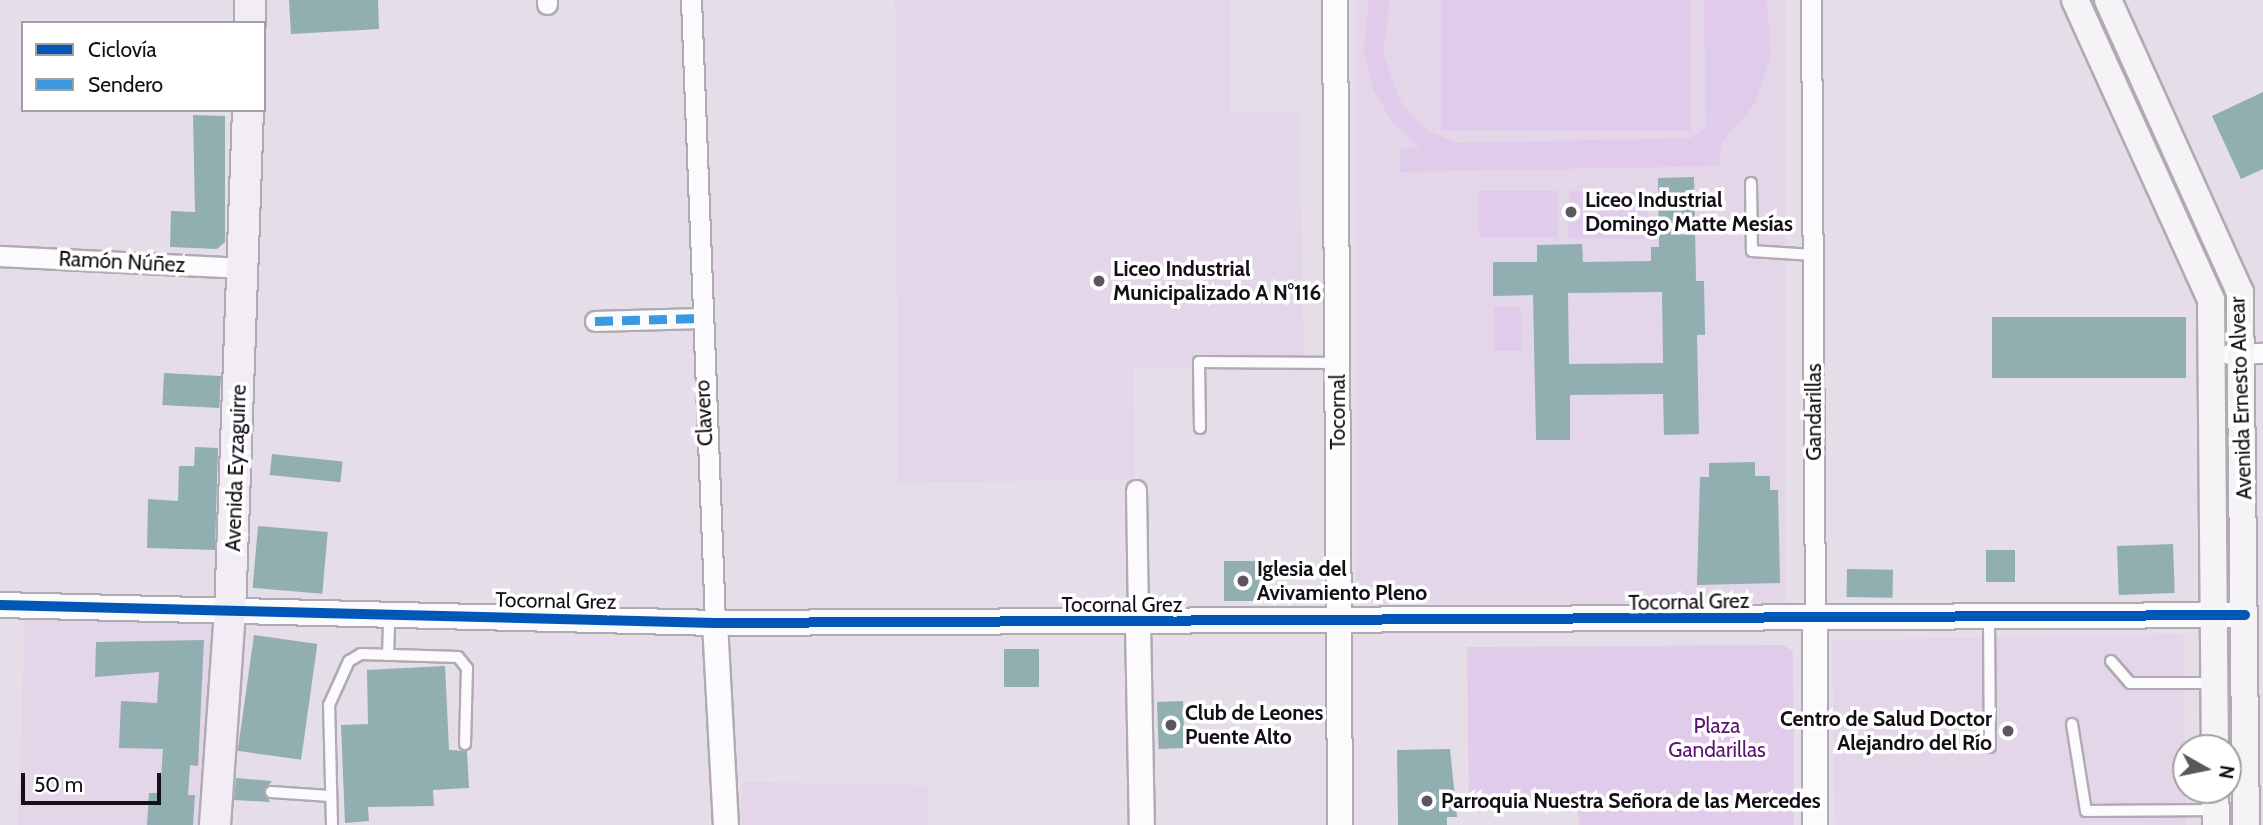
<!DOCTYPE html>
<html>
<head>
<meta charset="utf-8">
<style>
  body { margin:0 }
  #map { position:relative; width:2263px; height:825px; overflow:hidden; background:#e5dee8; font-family:Cabin,sans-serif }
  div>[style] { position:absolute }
  .built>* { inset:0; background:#e3d6e8; transform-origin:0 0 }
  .green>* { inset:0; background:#e1cbea; transform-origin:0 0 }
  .building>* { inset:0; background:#91aeb1; transform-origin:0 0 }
  .roads { filter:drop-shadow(2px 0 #b0aab2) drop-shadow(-2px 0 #b0aab2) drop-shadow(0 2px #b0aab2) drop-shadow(0 -2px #b0aab2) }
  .service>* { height:10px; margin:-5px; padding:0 5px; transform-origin:5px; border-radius:5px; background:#fbfafc }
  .minor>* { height:19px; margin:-9.5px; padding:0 9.5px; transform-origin:9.5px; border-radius:9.5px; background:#fbfafc }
  .tertiary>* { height:24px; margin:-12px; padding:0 12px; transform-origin:12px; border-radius:12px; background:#fbfafc }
  .secondary>* { height:26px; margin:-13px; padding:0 13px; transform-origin:13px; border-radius:13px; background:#f6f3f7 }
  .primary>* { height:30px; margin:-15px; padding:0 15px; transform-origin:15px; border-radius:15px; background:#f2ecf4 }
  .quiet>* { height:9px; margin-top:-4.5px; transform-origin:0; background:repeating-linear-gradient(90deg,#3b9adf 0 18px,transparent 0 27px) }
  .cycleway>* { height:10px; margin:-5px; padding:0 5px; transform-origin:5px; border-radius:5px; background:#0057b8 }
  .dots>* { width:19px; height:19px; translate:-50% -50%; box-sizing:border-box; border:4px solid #fff; border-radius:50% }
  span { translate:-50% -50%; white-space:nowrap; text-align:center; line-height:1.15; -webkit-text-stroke:7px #fff; paint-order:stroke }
  .poi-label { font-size:21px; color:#130f15; font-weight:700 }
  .left { translate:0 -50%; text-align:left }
  .right { translate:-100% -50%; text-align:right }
  .street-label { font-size:21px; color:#130f15 }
  .park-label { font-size:21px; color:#59156f }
  .legend { position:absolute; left:21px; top:21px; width:245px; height:91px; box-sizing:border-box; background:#fff; border:2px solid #a19fa1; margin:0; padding:9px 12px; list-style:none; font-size:21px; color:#130f15 }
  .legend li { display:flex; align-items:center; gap:14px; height:35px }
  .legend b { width:35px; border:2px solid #a19fa1 }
  .north { position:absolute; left:2172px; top:734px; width:70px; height:70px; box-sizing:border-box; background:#fff; border:2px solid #a19fa1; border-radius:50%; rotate:99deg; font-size:19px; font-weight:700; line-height:28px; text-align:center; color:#130f15 }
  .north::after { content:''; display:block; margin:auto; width:24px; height:32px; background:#5c575f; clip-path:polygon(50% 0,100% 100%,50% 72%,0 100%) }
  .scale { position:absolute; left:21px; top:773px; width:140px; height:32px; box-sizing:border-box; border:4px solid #130f15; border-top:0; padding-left:9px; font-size:21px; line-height:24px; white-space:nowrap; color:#130f15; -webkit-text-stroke:5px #fff; paint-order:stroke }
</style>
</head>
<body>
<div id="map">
  <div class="built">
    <i style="clip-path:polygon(895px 0,1230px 0,1230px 112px,1299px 113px,1304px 366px,1133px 368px,1134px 479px,898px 483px)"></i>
    <i style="left:1356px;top:0;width:429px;height:603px"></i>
    <i style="left:25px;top:614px;width:190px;height:212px;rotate:2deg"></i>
    <i style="left:2183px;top:634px;width:191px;height:351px;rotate:89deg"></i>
    <i style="left:742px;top:782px;width:186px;height:43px;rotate:1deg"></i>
  </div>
  <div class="green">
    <i style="clip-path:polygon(1369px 0,1390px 0,1383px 55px,1403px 106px,1428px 131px,1457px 143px,1691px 138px,1706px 127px,1704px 0,1767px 0,1771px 55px,1755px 104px,1721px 143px,1720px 166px,1400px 172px,1400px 149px,1420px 148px,1392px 122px,1373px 89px,1364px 51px)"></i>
    <i style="left:1441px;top:0;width:250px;height:131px"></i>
    <i style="left:1479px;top:191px;width:79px;height:46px"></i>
    <i style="left:1569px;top:191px;width:79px;height:47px;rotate:1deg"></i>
    <i style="left:1494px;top:307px;width:27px;height:44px"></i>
    <i style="clip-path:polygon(1783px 645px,1793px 651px,1794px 825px,1579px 825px,1578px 810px,1469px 810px,1467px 647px)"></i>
  </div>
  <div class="building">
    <i style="clip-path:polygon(289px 0,378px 0,379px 29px,291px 34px)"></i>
    <i style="clip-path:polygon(2263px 92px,2263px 169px,2241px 179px,2212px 116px)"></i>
    <i style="clip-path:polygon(193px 115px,225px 116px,225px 242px,217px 249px,170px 247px,171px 211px,195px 212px)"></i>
    <i style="clip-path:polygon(evenodd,1694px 177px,1696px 281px,1704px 281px,1705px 335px,1697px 335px,1699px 434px,1664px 435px,1663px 394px,1570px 395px,1570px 440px,1536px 440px,1533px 295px,1493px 296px,1493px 262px,1537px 262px,1537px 245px,1582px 244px,1583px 262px,1651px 261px,1651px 247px,1659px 247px,1658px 178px,1694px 177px,1662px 292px,1663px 363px,1569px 364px,1568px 293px,1662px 292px)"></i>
    <i style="left:1992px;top:317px;width:194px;height:61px"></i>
    <i style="left:164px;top:373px;width:57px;height:32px;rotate:3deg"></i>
    <i style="clip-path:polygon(195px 447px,218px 448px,215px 550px,147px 548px,148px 499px,178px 501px,179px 466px,194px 466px)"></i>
    <i style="left:272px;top:454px;width:71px;height:21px;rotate:6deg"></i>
    <i style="clip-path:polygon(1755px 462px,1755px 476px,1770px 476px,1770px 490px,1778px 490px,1780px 583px,1697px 585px,1700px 477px,1709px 477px,1709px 463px)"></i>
    <i style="left:258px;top:526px;width:70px;height:62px;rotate:5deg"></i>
    <i style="left:2173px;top:544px;width:49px;height:56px;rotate:88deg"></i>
    <i style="left:1986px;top:550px;width:29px;height:32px"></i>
    <i style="left:1224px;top:561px;width:39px;height:40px"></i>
    <i style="left:1847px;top:569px;width:46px;height:28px;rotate:1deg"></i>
    <i style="left:254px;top:635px;width:64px;height:117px;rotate:8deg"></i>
    <i style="clip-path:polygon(204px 640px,198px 766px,190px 765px,188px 795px,195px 795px,193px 825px,147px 825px,149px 793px,160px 793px,163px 749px,119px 748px,121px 701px,157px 703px,159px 672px,95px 677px,96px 642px)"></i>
    <i style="left:1004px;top:649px;width:35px;height:38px"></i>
    <i style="clip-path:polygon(445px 666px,449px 750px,467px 751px,469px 788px,433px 790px,434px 806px,368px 807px,369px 821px,345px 823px,341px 725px,368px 724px,367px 670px)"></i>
    <i style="left:1183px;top:701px;width:47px;height:26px;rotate:88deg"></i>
    <i style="clip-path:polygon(1450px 749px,1457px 817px,1447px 817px,1447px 825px,1398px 825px,1397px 750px)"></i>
    <i style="clip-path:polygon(236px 778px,272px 781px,264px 791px,270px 802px,234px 800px)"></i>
  </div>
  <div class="roads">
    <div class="service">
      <i style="left:1751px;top:183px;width:68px;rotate:89.2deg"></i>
      <i style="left:1752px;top:251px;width:61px;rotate:3.8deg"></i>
      <i style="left:1200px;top:428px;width:66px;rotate:-90.9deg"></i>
      <i style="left:1199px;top:362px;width:138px;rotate:0.4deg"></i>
      <i style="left:1989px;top:618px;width:129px;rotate:89.6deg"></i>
      <i style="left:388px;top:655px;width:38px;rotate:-88deg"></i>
      <i style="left:2111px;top:661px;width:29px;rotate:49deg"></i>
      <i style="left:2130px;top:683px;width:84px"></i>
      <i style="left:2072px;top:724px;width:88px;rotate:80.9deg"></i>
      <i style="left:2086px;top:811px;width:129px;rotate:-0.4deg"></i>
      <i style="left:271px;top:792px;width:59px;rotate:3.9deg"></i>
      <i style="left:332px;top:825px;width:120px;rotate:-91.4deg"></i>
      <i style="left:329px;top:705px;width:48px;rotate:-65.6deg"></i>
      <i style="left:349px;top:661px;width:14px;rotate:-30deg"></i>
      <i style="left:361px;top:654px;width:97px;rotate:1.8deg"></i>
      <i style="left:458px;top:657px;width:14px;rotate:51deg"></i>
      <i style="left:467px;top:668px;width:76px;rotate:91.5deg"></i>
    </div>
    <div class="minor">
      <i style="left:547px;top:0;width:4px;rotate:90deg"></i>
      <i style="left:691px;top:0;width:623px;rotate:87.79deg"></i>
      <i style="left:1811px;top:0;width:620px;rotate:89.63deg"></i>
      <i style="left:0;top:256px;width:245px;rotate:2.8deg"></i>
      <i style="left:595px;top:321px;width:105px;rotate:-1.6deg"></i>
      <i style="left:2229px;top:354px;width:34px;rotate:-2deg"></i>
      <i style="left:1136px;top:490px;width:134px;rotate:89.1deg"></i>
    </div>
    <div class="tertiary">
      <i style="left:1335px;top:0;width:825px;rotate:89.65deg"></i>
      <i style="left:0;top:605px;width:715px;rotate:1.44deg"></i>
      <i style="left:715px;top:623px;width:1530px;rotate:-0.3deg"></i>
      <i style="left:715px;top:623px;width:202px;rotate:86.9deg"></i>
      <i style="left:1138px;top:624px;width:201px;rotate:88.9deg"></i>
      <i style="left:1815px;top:825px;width:205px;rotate:-90deg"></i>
    </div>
    <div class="secondary">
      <i style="left:2075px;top:0;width:329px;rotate:65.6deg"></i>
      <i style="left:2211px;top:300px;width:448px;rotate:89.5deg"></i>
      <i style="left:2108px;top:0;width:320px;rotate:65.7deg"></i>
      <i style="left:2240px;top:292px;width:533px;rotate:89.36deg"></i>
      <i style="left:2215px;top:790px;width:35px;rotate:88deg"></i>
    </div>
    <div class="primary">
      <i style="left:250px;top:23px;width:23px;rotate:-90deg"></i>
      <i style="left:215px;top:825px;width:214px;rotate:-86deg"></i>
      <i style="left:230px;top:612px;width:502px;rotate:-87.95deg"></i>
    </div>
  </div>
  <div class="quiet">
    <i style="left:595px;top:321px;width:105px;rotate:-1.6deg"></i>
  </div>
  <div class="cycleway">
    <i style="left:0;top:605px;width:715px;rotate:1.44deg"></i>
    <i style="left:715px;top:623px;width:1530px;rotate:-0.3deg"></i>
  </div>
  <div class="dots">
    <i style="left:1571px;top:212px;background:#5c575f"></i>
    <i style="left:1099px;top:281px;background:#5c575f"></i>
    <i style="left:1243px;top:581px;background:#5c575f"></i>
    <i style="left:1171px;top:725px;background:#5c575f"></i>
    <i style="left:2008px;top:731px;background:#5c575f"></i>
    <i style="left:1427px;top:801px;background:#5c575f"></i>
  </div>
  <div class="poi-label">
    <span class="left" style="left:1585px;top:212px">Liceo Industrial<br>Domingo Matte Mesías</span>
    <span class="left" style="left:1113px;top:281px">Liceo Industrial<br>Municipalizado A N°116</span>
    <span class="left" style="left:1257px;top:581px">Iglesia del<br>Avivamiento Pleno</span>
    <span class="left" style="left:1185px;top:725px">Club de Leones<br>Puente Alto</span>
    <span class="right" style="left:1992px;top:731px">Centro de Salud Doctor<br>Alejandro del Río</span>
    <span class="left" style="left:1441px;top:801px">Parroquia Nuestra Señora de las Mercedes</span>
  </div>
  <div class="street-label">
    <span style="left:122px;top:262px;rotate:3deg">Ramón Núñez</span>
    <span style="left:2241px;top:398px;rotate:-92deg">Avenida Ernesto Alvear</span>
    <span style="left:1338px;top:412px;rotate:-90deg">Tocornal</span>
    <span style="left:1814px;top:412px;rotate:-90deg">Gandarillas</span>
    <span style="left:704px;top:413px;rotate:-93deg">Clavero</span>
    <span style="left:236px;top:468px;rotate:-88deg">Avenida Eyzaguirre</span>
    <span style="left:556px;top:601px;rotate:1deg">Tocornal Grez</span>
    <span style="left:1689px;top:602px;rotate:-1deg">Tocornal Grez</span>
    <span style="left:1122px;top:605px">Tocornal Grez</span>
  </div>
  <div class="park-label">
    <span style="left:1717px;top:738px">Plaza<br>Gandarillas</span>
  </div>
  <ul class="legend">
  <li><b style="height:9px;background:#0057b8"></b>Ciclovía</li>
  <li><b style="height:9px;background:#3b9adf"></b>Sendero</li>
  </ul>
  <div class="north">N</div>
  <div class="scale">50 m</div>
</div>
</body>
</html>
